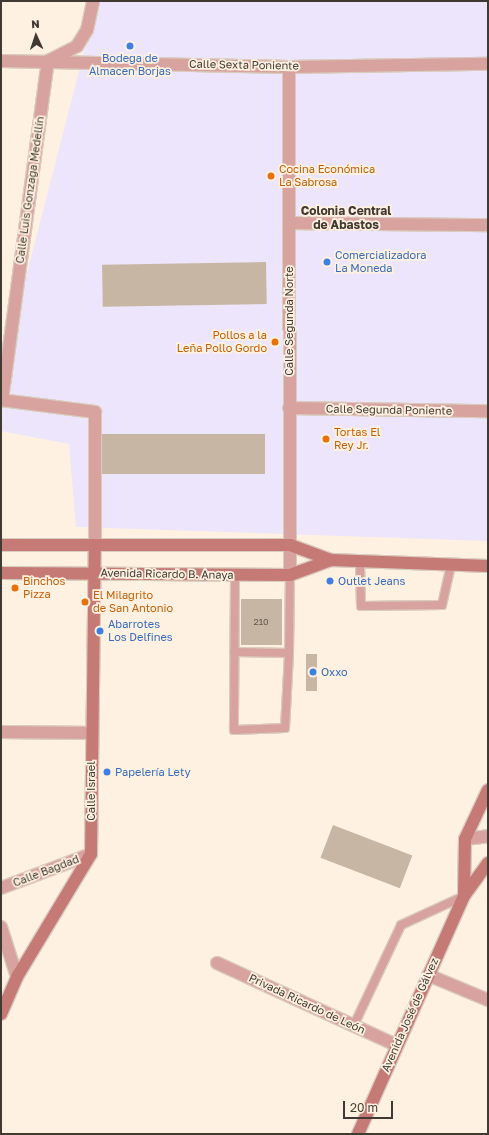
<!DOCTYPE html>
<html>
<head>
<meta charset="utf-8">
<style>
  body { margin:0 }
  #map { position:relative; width:489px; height:1135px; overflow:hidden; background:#fff1e1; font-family:"Golos Text",sans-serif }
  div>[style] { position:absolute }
  .commercial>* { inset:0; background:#ede5fb }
  .building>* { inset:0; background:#c7b6a3; transform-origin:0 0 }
  .roads { filter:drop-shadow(1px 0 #d9ccbe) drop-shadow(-1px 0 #d9ccbe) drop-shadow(0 1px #d9ccbe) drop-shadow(0 -1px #d9ccbe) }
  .lane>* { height:8px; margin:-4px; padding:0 4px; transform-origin:4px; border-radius:4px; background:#d8a39f }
  .street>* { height:12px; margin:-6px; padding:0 6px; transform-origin:6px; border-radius:6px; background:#d8a39f }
  .secondary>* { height:12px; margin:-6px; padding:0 6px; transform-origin:6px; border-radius:6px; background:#c67a76 }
  .dots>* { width:11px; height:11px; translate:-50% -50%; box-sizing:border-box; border:2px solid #fff1e1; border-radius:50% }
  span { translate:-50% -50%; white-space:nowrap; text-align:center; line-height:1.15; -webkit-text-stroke:3.5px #fff1e1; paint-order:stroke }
  .number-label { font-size:9px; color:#62594e }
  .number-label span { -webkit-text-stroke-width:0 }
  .shop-label { font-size:11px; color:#366cbe }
  .left { translate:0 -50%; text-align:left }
  .street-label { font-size:11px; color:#413a32 }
  .food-label { font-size:11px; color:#c56008 }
  .right { translate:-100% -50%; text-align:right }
  .neighbourhood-label { font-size:12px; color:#413a32; font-weight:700 }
  .frame { position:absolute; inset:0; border:2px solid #413a32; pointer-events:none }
  .north { position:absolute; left:16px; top:16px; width:40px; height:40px; -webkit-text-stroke:3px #fff1e1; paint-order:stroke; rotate:357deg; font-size:11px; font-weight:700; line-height:16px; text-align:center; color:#413a32 }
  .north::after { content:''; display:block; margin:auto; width:14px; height:18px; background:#413a32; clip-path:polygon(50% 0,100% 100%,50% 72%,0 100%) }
  .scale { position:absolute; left:343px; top:1101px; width:50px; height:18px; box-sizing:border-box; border:2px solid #413a32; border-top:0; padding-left:5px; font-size:12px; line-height:14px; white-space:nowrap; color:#413a32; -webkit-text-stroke:3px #fff1e1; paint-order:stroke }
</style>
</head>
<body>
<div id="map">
  <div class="commercial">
    <i style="clip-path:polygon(97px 1px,488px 1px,488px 541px,76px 527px,69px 444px,1px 431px,1px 374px)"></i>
  </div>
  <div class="building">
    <i style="left:266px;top:262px;width:42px;height:164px;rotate:89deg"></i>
    <i style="left:265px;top:434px;width:40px;height:165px;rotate:90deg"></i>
    <i style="left:241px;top:599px;width:41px;height:46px"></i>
    <i style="left:306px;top:654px;width:11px;height:37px"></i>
    <i style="left:333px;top:825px;width:85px;height:35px;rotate:21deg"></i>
  </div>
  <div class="roads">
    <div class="lane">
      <i style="left:360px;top:562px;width:44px;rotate:88.7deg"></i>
      <i style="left:361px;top:606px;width:81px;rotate:-0.7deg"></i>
      <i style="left:442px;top:605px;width:41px;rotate:-77.3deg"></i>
      <i style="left:235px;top:575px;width:155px;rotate:90.4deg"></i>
      <i style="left:234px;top:730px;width:51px;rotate:-2.2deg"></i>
      <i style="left:285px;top:728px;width:75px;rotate:-86.9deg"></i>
      <i style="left:289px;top:653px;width:78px;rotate:-89.3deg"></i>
      <i style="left:234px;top:652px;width:55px;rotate:1deg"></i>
      <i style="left:354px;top:1025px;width:110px;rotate:-64.8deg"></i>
      <i style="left:401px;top:925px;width:69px;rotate:-24.7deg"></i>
    </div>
    <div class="street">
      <i style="left:1px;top:61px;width:288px;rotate:1.2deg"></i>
      <i style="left:289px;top:67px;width:199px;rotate:-0.9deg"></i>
      <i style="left:289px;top:67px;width:508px;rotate:89.89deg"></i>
      <i style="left:289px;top:223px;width:199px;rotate:0.6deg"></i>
      <i style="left:1px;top:400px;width:95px;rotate:7.3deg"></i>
      <i style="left:95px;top:412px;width:133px;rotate:90deg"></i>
      <i style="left:2px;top:400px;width:342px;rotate:-82.3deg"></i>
      <i style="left:48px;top:61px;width:33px;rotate:-27deg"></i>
      <i style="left:77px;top:46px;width:19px;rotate:-58deg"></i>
      <i style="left:87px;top:30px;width:30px;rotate:-78deg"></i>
      <i style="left:289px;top:408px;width:199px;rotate:0.9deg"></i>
      <i style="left:1px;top:732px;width:90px;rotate:0.6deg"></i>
      <i style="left:465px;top:839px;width:23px;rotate:-7deg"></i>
      <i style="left:1px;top:888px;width:96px;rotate:-20.7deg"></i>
      <i style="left:1px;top:927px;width:52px;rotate:72.3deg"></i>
      <i style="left:217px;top:963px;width:197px;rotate:24.6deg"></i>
      <i style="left:428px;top:975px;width:65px;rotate:22.6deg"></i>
    </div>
    <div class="secondary">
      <i style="left:1px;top:545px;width:289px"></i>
      <i style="left:290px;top:545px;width:44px;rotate:20.1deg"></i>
      <i style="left:331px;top:560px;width:157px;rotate:2.2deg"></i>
      <i style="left:1px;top:573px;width:289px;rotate:0.4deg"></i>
      <i style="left:290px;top:575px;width:44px;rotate:-20.1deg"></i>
      <i style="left:464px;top:896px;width:57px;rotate:-89deg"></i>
      <i style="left:465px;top:839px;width:54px;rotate:-64.9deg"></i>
      <i style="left:1px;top:1014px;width:40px;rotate:-66.6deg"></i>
      <i style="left:17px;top:977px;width:144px;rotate:-59deg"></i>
      <i style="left:91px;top:854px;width:309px;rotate:-89.3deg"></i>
      <i style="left:358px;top:1134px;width:261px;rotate:-66deg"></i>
      <i style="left:464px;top:896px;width:41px;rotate:-54deg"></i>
    </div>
  </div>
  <div class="dots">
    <i style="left:130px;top:46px;background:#3f7fe0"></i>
    <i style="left:271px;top:176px;background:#e8710a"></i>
    <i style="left:327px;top:262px;background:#3f7fe0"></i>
    <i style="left:275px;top:342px;background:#e8710a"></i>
    <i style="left:326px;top:439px;background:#e8710a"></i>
    <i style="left:330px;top:581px;background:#3f7fe0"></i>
    <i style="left:15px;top:588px;background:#e8710a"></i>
    <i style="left:85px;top:602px;background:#e8710a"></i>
    <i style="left:100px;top:631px;background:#3f7fe0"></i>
    <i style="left:313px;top:672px;background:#3f7fe0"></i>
    <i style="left:107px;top:772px;background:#3f7fe0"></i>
  </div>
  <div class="number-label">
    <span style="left:261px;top:622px">210</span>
  </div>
  <div class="shop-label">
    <span style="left:130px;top:65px">Bodega de<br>Almacen Borjas</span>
    <span class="left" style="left:335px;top:262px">Comercializadora<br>La Moneda</span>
    <span class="left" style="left:338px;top:581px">Outlet Jeans</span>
    <span class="left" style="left:108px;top:631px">Abarrotes<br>Los Delfines</span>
    <span class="left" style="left:321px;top:672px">Oxxo</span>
    <span class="left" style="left:115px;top:772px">Papelería Lety</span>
  </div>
  <div class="street-label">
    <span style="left:244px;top:65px;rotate:1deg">Calle Sexta Poniente</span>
    <span style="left:30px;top:190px;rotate:-82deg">Calle Luis Gonzaga Medellín</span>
    <span style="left:289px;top:321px;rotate:-90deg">Calle Segunda Norte</span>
    <span style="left:389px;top:410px;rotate:1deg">Calle Segunda Poniente</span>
    <span style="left:167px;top:574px;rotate:1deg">Avenida Ricardo B. Anaya</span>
    <span style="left:91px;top:791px;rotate:-90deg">Calle Israel</span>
    <span style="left:46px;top:871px;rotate:-21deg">Calle Bagdad</span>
    <span style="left:307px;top:1004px;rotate:25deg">Privada Ricardo de León</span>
    <span style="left:410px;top:1015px;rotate:-66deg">Avenida José de Gálvez</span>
  </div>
  <div class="food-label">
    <span class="left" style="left:279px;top:176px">Cocina Económica<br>La Sabrosa</span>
    <span class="right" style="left:267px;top:342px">Pollos a la<br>Leña Pollo Gordo</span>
    <span class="left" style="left:334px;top:439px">Tortas El<br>Rey Jr.</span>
    <span class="left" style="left:23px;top:588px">Binchos<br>Pizza</span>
    <span class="left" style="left:93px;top:602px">El Milagrito<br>de San Antonio</span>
  </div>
  <div class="neighbourhood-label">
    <span style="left:346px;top:218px">Colonia Central<br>de Abastos</span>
  </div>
  <div class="frame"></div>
  <div class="north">N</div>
  <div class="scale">20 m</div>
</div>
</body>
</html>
